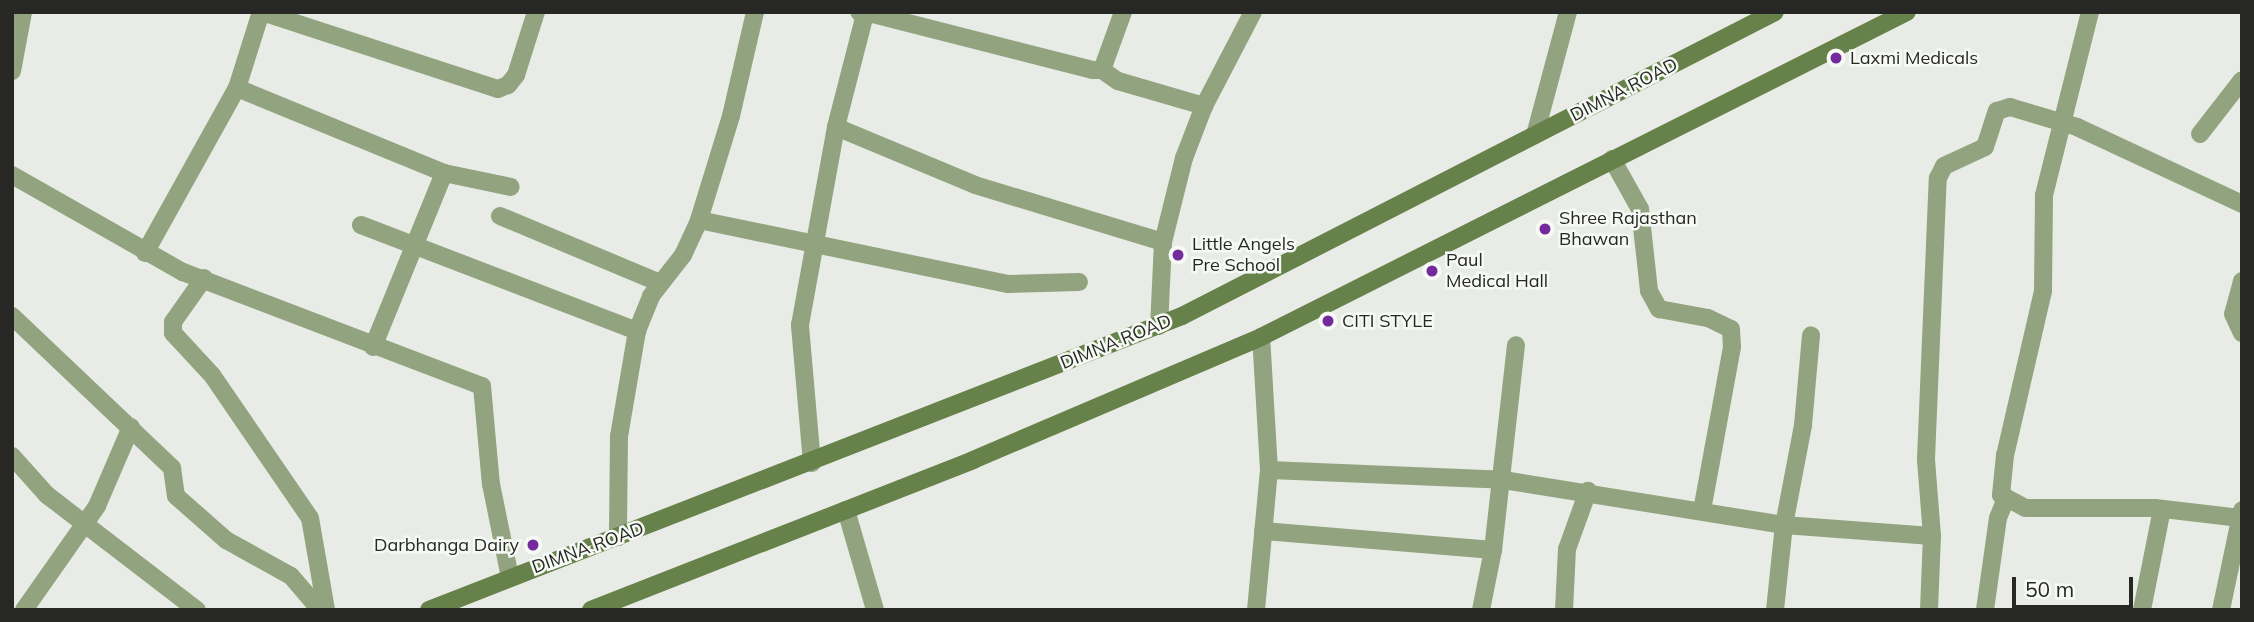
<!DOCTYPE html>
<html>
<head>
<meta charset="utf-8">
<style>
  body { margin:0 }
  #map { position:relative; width:2254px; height:622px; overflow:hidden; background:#e9ece6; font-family:Mulish,sans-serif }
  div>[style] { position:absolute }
  .street>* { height:18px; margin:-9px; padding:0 9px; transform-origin:9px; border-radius:9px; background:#91a47f }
  .secondary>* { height:18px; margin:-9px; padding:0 9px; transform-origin:9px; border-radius:9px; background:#66824a }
  .dots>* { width:19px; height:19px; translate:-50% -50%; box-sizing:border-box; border:4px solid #f6f9f4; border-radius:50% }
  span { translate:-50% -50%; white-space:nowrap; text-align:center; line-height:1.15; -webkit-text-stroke:5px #f6f9f4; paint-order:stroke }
  .poi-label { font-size:18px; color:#272826 }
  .left { translate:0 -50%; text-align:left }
  .right { translate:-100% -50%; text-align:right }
  .street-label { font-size:18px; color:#272826 }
  .frame { position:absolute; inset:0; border:14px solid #272826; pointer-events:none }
  .scale { position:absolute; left:2012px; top:577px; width:121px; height:32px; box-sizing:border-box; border:4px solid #272826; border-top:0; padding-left:9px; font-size:21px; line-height:24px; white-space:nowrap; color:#272826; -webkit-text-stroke:5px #f6f9f4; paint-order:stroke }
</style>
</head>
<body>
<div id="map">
  <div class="street">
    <i style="left:262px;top:12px;width:248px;rotate:18.1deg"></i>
    <i style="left:498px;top:89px;width:11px;rotate:-22deg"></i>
    <i style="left:508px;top:85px;width:13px;rotate:-51deg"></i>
    <i style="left:516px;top:75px;width:66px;rotate:-72.4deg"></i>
    <i style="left:865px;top:12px;width:235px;rotate:14.3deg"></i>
    <i style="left:1093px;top:70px;width:9px"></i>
    <i style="left:1102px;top:70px;width:62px;rotate:-70.1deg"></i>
    <i style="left:2090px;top:12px;width:189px;rotate:104.1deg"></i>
    <i style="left:2044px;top:195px;width:96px;rotate:90.6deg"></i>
    <i style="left:2043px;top:291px;width:168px;rotate:103deg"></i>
    <i style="left:2005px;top:455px;width:40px;rotate:95.7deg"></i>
    <i style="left:2001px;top:495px;width:27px;rotate:28deg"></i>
    <i style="left:2025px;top:508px;width:130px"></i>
    <i style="left:2155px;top:508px;width:86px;rotate:6.7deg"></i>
    <i style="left:1102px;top:70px;width:19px;rotate:35deg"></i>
    <i style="left:1118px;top:81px;width:90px;rotate:16.2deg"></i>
    <i style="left:1204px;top:106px;width:56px;rotate:111deg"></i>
    <i style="left:1184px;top:158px;width:87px;rotate:104deg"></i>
    <i style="left:1163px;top:242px;width:84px;rotate:92.7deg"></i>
    <i style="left:12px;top:71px;width:60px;rotate:-79.4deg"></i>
    <i style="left:237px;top:88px;width:224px;rotate:22.3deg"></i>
    <i style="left:444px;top:173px;width:68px;rotate:11.8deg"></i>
    <i style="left:1204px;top:106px;width:106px;rotate:-62.5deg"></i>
    <i style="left:836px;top:127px;width:151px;rotate:22.6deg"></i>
    <i style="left:975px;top:185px;width:196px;rotate:16.9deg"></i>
    <i style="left:2200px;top:134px;width:68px;rotate:-52.1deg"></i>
    <i style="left:1535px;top:135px;width:127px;rotate:-75deg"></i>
    <i style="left:1612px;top:159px;width:57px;rotate:60.8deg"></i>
    <i style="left:1640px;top:209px;width:82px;rotate:83.7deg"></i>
    <i style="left:1649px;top:291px;width:21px;rotate:61deg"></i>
    <i style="left:1659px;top:309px;width:50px;rotate:10.4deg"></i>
    <i style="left:1708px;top:318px;width:25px;rotate:26deg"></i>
    <i style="left:1731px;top:329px;width:18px;rotate:87deg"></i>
    <i style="left:1732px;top:347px;width:166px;rotate:100.4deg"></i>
    <i style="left:12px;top:175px;width:197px;rotate:29.6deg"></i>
    <i style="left:183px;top:272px;width:320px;rotate:20.9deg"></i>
    <i style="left:482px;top:386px;width:98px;rotate:84.8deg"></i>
    <i style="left:491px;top:484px;width:95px;rotate:78.5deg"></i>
    <i style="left:500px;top:216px;width:173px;rotate:22.7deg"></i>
    <i style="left:699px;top:220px;width:316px;rotate:11.7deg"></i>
    <i style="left:1008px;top:284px;width:71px;rotate:-1.6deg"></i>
    <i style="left:361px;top:225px;width:296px;rotate:21deg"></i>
    <i style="left:637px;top:331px;width:107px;rotate:99.7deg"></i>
    <i style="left:619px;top:436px;width:101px;rotate:90.6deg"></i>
    <i style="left:145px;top:253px;width:189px;rotate:-60.9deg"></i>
    <i style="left:237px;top:88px;width:80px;rotate:-72.5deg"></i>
    <i style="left:204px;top:278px;width:54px;rotate:125.2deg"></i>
    <i style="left:173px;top:322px;width:11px;rotate:90deg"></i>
    <i style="left:173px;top:333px;width:57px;rotate:47.1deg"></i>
    <i style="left:212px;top:375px;width:173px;rotate:55.6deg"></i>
    <i style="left:310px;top:518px;width:93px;rotate:80.1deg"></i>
    <i style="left:2242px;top:281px;width:34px;rotate:105deg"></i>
    <i style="left:2233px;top:314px;width:21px;rotate:65deg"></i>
    <i style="left:12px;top:316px;width:221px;rotate:43.5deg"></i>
    <i style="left:172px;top:468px;width:28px;rotate:82deg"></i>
    <i style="left:176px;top:496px;width:67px;rotate:41.3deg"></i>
    <i style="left:226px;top:540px;width:74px;rotate:29deg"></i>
    <i style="left:291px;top:576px;width:45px;rotate:49.5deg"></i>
    <i style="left:637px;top:331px;width:38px;rotate:-68deg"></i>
    <i style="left:651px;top:296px;width:52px;rotate:-52deg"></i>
    <i style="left:683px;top:255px;width:38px;rotate:-65deg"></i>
    <i style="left:699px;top:220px;width:109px;rotate:-72.9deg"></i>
    <i style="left:731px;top:116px;width:107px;rotate:-77deg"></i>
    <i style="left:373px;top:347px;width:188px;rotate:-67.8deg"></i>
    <i style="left:12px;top:456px;width:52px;rotate:48.1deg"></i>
    <i style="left:47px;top:495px;width:189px;rotate:37.5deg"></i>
    <i style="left:812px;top:463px;width:139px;rotate:-95deg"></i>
    <i style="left:800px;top:325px;width:201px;rotate:-79.7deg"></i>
    <i style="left:836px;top:127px;width:117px;rotate:-75.6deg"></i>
    <i style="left:865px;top:14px;width:6px;rotate:-162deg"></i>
    <i style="left:1269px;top:470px;width:234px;rotate:2.4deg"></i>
    <i style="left:1503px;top:480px;width:285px;rotate:9.1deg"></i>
    <i style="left:1784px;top:525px;width:148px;rotate:4.3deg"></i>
    <i style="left:846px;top:510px;width:104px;rotate:73.8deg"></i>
    <i style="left:1263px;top:531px;width:231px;rotate:4.7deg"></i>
    <i style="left:1493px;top:550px;width:206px;rotate:-83.6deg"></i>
    <i style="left:24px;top:610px;width:127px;rotate:-54.9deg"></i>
    <i style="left:97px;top:506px;width:86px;rotate:-66.7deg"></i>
    <i style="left:1256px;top:610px;width:141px;rotate:-84.7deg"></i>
    <i style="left:1269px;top:470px;width:133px;rotate:-93.4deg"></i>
    <i style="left:1481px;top:610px;width:61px;rotate:-78.7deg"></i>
    <i style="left:1564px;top:610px;width:61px;rotate:-87.2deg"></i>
    <i style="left:1567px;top:549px;width:62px;rotate:-70.1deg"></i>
    <i style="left:1775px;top:610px;width:85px;rotate:-84deg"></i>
    <i style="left:1784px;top:525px;width:102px;rotate:-79.2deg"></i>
    <i style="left:1803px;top:425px;width:90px;rotate:-84.9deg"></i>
    <i style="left:1929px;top:610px;width:74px;rotate:-87.7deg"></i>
    <i style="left:1932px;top:536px;width:77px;rotate:-94.5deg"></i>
    <i style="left:1926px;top:459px;width:281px;rotate:-87.6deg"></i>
    <i style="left:1938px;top:178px;width:13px;rotate:-63deg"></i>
    <i style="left:1944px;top:166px;width:45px;rotate:-24.9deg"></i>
    <i style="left:1985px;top:147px;width:38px;rotate:-72deg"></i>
    <i style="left:1997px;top:111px;width:14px;rotate:-17deg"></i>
    <i style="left:2010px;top:107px;width:70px;rotate:16.6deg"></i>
    <i style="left:2077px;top:127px;width:182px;rotate:25deg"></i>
    <i style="left:1985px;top:610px;width:93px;rotate:-82deg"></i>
    <i style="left:1998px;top:518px;width:18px;rotate:-68deg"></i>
    <i style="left:2142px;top:610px;width:103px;rotate:-78.8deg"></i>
    <i style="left:2221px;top:610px;width:102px;rotate:-78.1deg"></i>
  </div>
  <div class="secondary">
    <i style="left:429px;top:610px;width:808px;rotate:-21.33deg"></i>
    <i style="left:1182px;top:316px;width:666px;rotate:-27.14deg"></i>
    <i style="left:591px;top:610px;width:410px;rotate:-21.4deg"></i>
    <i style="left:973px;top:460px;width:313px;rotate:-23.1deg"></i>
    <i style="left:1261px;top:337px;width:723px;rotate:-26.71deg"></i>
  </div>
  <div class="dots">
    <i style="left:1836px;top:58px;background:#742a9d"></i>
    <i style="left:1545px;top:229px;background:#742a9d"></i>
    <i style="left:1178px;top:255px;background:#742a9d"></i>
    <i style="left:1432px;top:271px;background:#742a9d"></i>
    <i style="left:1328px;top:321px;background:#742a9d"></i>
    <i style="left:533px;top:545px;background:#742a9d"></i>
  </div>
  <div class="poi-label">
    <span class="left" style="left:1850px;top:58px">Laxmi Medicals</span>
    <span class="left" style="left:1559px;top:229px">Shree Rajasthan<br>Bhawan</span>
    <span class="left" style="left:1192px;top:255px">Little Angels<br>Pre School</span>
    <span class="left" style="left:1446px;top:271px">Paul<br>Medical Hall</span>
    <span class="left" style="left:1342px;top:321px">CITI STYLE</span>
    <span class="right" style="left:519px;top:545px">Darbhanga Dairy</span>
  </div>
  <div class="street-label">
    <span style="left:1624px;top:90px;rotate:-27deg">DIMNA ROAD</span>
    <span style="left:1116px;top:342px;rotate:-22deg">DIMNA ROAD</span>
    <span style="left:588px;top:548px;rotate:-20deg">DIMNA ROAD</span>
  </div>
  <div class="frame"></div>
  <div class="scale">50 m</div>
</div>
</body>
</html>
